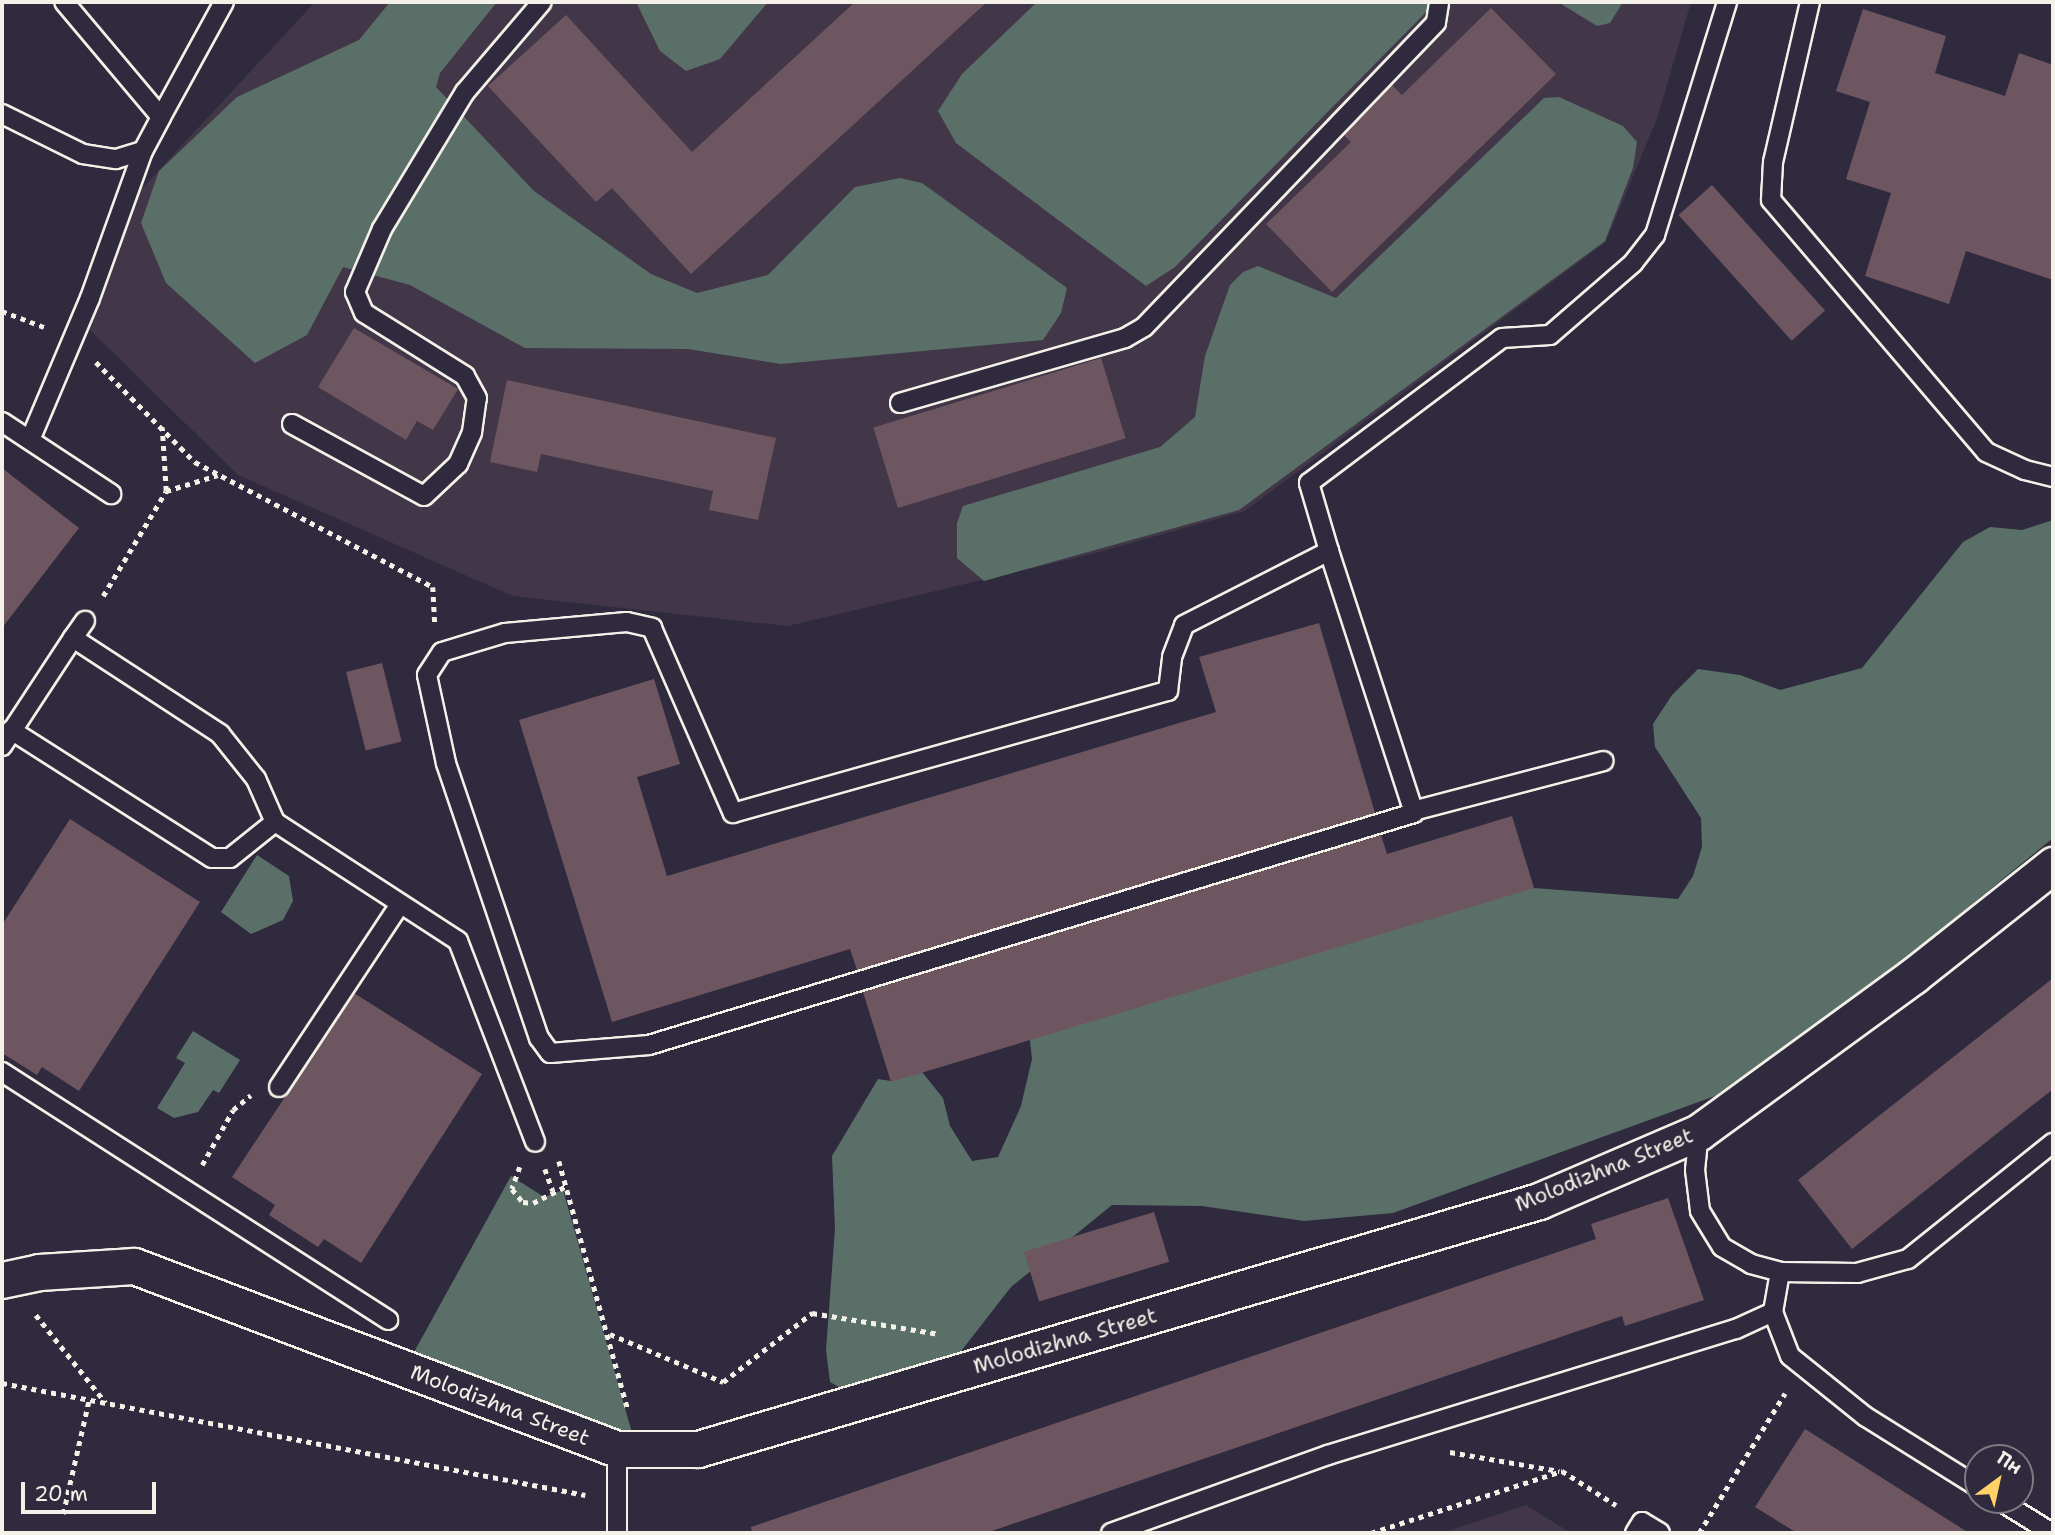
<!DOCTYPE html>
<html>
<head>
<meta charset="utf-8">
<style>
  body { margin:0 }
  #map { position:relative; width:2055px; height:1535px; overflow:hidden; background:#2f2a3d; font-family:"Shantell Sans",sans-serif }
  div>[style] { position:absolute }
  .built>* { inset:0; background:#423748 }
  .green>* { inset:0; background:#5b6f69 }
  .building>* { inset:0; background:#6e5661; transform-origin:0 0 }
  .path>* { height:4.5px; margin-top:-2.25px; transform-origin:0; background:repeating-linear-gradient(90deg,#f4f1e8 0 5px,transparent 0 10px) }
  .roads { filter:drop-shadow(2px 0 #f4f1e8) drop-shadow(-2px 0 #f4f1e8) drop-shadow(0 2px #f4f1e8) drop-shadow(0 -2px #f4f1e8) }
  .service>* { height:18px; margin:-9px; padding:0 9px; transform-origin:9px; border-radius:9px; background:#2f2a3d }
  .minor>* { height:35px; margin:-17.5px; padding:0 17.5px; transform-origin:17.5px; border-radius:17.5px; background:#2f2a3d }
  span { translate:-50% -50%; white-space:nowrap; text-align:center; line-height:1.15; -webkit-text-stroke:5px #2f2a3d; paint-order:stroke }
  .street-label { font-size:21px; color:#f4f1e8 }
  .frame { position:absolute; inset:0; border:4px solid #f4f1e8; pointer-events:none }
  .north { position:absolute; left:1964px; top:1444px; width:70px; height:70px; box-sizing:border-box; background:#2f2a3d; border:2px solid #7e7a81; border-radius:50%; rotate:33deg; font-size:19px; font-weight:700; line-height:28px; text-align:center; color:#f4f1e8 }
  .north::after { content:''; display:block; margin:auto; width:24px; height:32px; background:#ffd166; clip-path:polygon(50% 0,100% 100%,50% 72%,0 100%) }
  .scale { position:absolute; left:21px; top:1482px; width:135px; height:32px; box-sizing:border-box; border:4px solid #f4f1e8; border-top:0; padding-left:9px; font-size:21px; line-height:24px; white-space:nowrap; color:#f4f1e8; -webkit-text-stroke:5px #2f2a3d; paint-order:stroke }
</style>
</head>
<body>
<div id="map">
  <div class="built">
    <i style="clip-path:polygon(315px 2px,1691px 2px,1658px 116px,1606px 242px,1245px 511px,1092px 554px,788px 626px,513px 596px,238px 475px,90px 330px,134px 197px)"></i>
    <i style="clip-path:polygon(1526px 1505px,1571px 1533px,1442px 1533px)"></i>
  </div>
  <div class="green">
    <i style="clip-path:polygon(390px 2px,497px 2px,440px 73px,436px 87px,534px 191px,651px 274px,697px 293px,768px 275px,855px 187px,900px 178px,922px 183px,1067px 288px,1061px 313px,1043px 340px,781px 364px,688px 349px,525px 348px,410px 285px,343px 267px,307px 335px,255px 363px,166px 283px,141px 223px,159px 171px,237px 97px,359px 40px)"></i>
    <i style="clip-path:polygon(636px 2px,768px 2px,720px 59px,686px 71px,660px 51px)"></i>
    <i style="clip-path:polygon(1037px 2px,1436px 2px,1175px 267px,1146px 286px,956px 143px,938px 111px,962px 74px)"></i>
    <i style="clip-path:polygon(1558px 2px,1623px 2px,1610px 23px,1597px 26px)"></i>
    <i style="clip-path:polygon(1559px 97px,1623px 126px,1637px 142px,1633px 168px,1605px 241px,1239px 510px,984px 581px,957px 558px,957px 523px,963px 506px,1160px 447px,1195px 417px,1205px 356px,1230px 285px,1243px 272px,1258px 266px,1336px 298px,1544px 98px)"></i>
    <i style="clip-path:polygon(2053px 520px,2053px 838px,1857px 998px,1715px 1096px,1393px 1213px,1304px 1221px,1202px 1206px,1112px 1205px,1011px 1287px,955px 1359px,863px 1401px,830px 1382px,826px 1350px,835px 1228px,832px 1156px,878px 1079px,891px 1081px,918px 1067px,943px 1098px,950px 1126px,972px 1161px,998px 1157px,1021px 1106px,1032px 1059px,1024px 986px,1534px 888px,1678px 899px,1693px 876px,1702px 847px,1701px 818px,1655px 747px,1653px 724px,1672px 695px,1698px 669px,1740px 675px,1780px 690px,1862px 668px,1963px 542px,1990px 527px,2022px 530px)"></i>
    <i style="clip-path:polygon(257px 855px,289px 876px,293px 901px,283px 920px,251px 934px,221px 912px)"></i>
    <i style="clip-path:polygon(193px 1031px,240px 1060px,219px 1093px,213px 1090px,198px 1112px,174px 1118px,157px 1108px,185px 1063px,176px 1058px)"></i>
    <i style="clip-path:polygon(511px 1176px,544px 1197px,563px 1190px,636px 1447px,408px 1363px)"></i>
  </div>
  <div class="building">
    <i style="clip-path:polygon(855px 2px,987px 2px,691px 274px,612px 188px,596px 202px,488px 86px,566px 15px,692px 152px)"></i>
    <i style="clip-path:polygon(1491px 8px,1556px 74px,1332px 292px,1266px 224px,1351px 142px,1344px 135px,1392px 85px,1402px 95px)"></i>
    <i style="clip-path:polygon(1863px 9px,1946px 36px,1935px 73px,2005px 96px,2019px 53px,2053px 65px,2053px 280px,1966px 251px,1949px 304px,1865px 276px,1891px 193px,1846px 179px,1870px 102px,1836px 91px)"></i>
    <i style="left:1712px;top:185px;width:169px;height:45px;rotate:48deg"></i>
    <i style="clip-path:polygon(354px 328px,458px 389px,433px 430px,417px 421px,406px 440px,318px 387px)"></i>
    <i style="left:1101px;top:358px;width:84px;height:238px;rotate:73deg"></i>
    <i style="clip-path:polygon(507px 380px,776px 438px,758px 520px,709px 510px,713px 491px,541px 454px,537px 472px,490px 462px)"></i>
    <i style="clip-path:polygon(2px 468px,79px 528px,2px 628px)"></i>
    <i style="clip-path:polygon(1319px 623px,1375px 813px,857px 970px,850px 949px,612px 1022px,519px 720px,654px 679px,680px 764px,637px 777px,667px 876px,1216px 712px,1199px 657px)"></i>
    <i style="left:382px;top:663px;width:81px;height:37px;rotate:76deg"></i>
    <i style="clip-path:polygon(1512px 816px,1534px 888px,891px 1082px,863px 992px,1381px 835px,1387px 854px)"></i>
    <i style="clip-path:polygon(70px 819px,200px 902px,79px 1091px,42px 1067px,37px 1075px,2px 1053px,2px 925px)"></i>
    <i style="clip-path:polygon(2053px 978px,2053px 1089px,1852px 1249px,1798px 1180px)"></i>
    <i style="clip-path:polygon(354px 993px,482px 1074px,361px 1263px,324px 1239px,318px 1247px,269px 1215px,275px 1205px,232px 1177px)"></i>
    <i style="clip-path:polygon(1668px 1198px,1704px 1300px,1625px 1326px,1622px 1316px,986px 1533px,752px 1533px,751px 1527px,1596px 1239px,1591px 1224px)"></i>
    <i style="left:1154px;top:1212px;width:52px;height:136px;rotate:73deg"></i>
    <i style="clip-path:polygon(1805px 1429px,1969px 1533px,1797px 1533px,1755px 1507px)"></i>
  </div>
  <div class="path">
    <i style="left:2px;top:311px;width:45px;rotate:20.9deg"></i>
    <i style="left:96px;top:362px;width:141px;rotate:45.3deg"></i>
    <i style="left:195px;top:462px;width:269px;rotate:27.7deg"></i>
    <i style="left:433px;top:587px;width:36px;rotate:87deg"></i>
    <i style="left:166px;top:491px;width:54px;rotate:-17.1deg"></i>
    <i style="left:103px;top:596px;width:122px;rotate:-59deg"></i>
    <i style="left:166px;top:491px;width:64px;rotate:-93.6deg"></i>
    <i style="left:559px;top:1161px;width:257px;rotate:74.5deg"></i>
    <i style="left:202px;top:1165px;width:63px;rotate:-60.6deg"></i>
    <i style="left:233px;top:1110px;width:23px;rotate:-40deg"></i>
    <i style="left:520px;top:1167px;width:23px;rotate:110deg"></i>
    <i style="left:512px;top:1189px;width:17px;rotate:50deg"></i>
    <i style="left:523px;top:1202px;width:10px;rotate:6deg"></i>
    <i style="left:533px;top:1203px;width:37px;rotate:-27deg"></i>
    <i style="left:545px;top:1169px;width:23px;rotate:70deg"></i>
    <i style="left:36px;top:1315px;width:112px;rotate:51.5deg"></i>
    <i style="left:610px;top:1334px;width:123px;rotate:23deg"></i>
    <i style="left:723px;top:1382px;width:113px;rotate:-37.8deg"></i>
    <i style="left:812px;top:1313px;width:129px;rotate:9.4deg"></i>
    <i style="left:2px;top:1383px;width:594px;rotate:10.87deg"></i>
    <i style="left:1450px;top:1452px;width:111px;rotate:9.9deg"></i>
    <i style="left:63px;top:1514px;width:117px;rotate:-77.2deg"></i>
    <i style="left:1371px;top:1533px;width:201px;rotate:-18deg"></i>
    <i style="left:1562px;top:1471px;width:64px;rotate:32.2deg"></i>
    <i style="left:1699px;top:1533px;width:164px;rotate:-58.4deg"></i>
  </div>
  <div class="roads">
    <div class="service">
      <i style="left:1810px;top:2px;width:164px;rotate:103deg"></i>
      <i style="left:1773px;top:162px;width:38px;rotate:93deg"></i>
      <i style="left:1771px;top:200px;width:331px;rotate:49.5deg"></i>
      <i style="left:1986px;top:452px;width:43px;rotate:24.8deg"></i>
      <i style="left:2025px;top:470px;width:29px;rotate:14deg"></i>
      <i style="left:2px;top:114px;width:90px;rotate:26.3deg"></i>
      <i style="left:83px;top:154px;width:33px;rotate:9deg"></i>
      <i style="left:116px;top:159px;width:28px;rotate:-17deg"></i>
      <i style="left:143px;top:151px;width:38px;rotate:-62deg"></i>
      <i style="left:161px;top:117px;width:150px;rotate:-130.1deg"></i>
      <i style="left:161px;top:117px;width:131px;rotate:-61.3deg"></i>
      <i style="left:900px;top:403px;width:234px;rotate:-16.1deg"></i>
      <i style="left:1125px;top:338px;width:22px;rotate:-30deg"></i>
      <i style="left:1144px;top:327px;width:422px;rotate:-46.2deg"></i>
      <i style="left:1436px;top:22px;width:20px;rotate:-81deg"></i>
      <i style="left:2px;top:422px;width:131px;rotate:33.4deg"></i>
      <i style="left:292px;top:424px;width:150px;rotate:28.6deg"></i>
      <i style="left:424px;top:496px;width:47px;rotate:-43.3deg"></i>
      <i style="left:458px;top:464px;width:35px;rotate:-66deg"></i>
      <i style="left:472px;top:432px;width:34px;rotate:-82deg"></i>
      <i style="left:477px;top:398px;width:25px;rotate:-119deg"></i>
      <i style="left:465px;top:376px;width:119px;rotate:-148deg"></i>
      <i style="left:364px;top:313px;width:23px;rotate:-113deg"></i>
      <i style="left:355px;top:292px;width:69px;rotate:-66.8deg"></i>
      <i style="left:382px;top:229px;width:160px;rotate:-58.8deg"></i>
      <i style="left:465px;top:92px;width:118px;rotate:-49.5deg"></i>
      <i style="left:30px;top:440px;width:154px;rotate:-67.1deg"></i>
      <i style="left:90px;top:298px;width:156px;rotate:-70.2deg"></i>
      <i style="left:1329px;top:551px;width:275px;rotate:72deg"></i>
      <i style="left:1414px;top:813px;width:799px;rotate:163.13deg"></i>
      <i style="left:649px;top:1045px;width:99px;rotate:175.4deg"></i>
      <i style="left:550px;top:1053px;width:19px;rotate:-126deg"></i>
      <i style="left:539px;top:1038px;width:290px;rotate:-108.7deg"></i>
      <i style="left:446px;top:763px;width:90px;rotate:-102.2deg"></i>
      <i style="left:427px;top:675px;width:27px;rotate:-57deg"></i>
      <i style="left:442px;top:652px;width:66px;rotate:-16.8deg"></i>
      <i style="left:505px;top:633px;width:122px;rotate:-5.2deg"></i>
      <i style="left:627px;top:622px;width:26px;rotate:13deg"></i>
      <i style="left:652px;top:628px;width:202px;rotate:66.4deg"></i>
      <i style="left:733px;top:813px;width:452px;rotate:-15.7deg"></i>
      <i style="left:1168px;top:691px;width:34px;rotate:-83deg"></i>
      <i style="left:1172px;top:657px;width:34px;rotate:-69deg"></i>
      <i style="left:1184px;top:625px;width:163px;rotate:-27deg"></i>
      <i style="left:1329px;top:551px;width:71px;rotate:-106.4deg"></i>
      <i style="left:1309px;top:483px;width:241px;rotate:-36.9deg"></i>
      <i style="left:1502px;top:338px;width:48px;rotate:-3.6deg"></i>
      <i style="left:1550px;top:335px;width:110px;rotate:-40.9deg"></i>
      <i style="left:1633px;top:263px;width:36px;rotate:-52deg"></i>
      <i style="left:1655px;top:235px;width:244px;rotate:-72.8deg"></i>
      <i style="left:73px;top:638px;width:21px;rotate:-55deg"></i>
      <i style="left:11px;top:730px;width:238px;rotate:32.5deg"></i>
      <i style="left:212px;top:858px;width:18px"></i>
      <i style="left:230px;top:858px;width:58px;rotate:-38.7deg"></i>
      <i style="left:2px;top:746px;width:129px;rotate:-56.7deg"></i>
      <i style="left:73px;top:638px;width:176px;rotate:33.1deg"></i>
      <i style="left:220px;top:734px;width:58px;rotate:51.3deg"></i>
      <i style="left:256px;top:779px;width:47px;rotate:66.2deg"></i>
      <i style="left:275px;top:822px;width:218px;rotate:33deg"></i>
      <i style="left:458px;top:941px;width:215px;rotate:69deg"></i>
      <i style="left:1413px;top:811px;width:197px;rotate:-14.7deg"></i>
      <i style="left:2px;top:1072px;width:459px;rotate:32.7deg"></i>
      <i style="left:279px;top:1087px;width:219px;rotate:-56.5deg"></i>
      <i style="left:1699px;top:1132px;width:38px;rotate:96deg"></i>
      <i style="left:1695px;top:1170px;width:41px;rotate:83deg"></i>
      <i style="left:1700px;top:1211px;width:42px;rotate:58.6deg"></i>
      <i style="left:1722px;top:1247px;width:34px;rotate:30deg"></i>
      <i style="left:1751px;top:1264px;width:30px;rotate:15deg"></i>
      <i style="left:1780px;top:1272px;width:41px;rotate:99.9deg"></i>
      <i style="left:1773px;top:1312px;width:47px;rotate:68.9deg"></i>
      <i style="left:1790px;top:1356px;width:97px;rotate:38.8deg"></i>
      <i style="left:1866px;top:1417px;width:132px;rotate:32deg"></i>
      <i style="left:1780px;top:1272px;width:77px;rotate:0.7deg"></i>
      <i style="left:1857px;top:1273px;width:53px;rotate:-15.4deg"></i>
      <i style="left:1908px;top:1259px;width:186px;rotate:-38.7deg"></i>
      <i style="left:617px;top:1449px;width:84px;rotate:90deg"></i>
      <i style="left:1999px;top:1500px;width:62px;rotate:31.9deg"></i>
      <i style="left:1111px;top:1533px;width:231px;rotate:-19.8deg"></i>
      <i style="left:1328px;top:1455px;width:427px;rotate:-17.2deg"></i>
      <i style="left:1736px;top:1329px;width:41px;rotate:-24.7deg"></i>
      <i style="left:1635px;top:1533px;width:13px;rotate:-58deg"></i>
      <i style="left:1642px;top:1522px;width:21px;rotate:31deg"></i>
    </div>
    <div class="minor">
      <i style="left:2px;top:1280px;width:38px;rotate:-12deg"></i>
      <i style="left:39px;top:1272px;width:95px;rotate:-3.6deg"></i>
      <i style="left:134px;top:1266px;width:517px;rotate:20.75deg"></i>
      <i style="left:617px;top:1449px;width:81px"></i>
      <i style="left:698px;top:1449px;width:877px;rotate:-16.43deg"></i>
      <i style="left:1539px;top:1201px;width:174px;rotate:-23.3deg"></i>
      <i style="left:1699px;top:1132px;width:265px;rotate:-36.1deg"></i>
      <i style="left:1913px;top:976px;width:179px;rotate:-38.4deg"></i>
    </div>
  </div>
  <div class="street-label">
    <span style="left:1604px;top:1170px;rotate:-22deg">Molodizhna Street</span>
    <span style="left:1065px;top:1341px;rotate:-16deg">Molodizhna Street</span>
    <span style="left:500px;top:1405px;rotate:21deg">Molodizhna Street</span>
  </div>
  <div class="frame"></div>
  <div class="north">Пн</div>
  <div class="scale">20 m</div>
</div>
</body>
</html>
